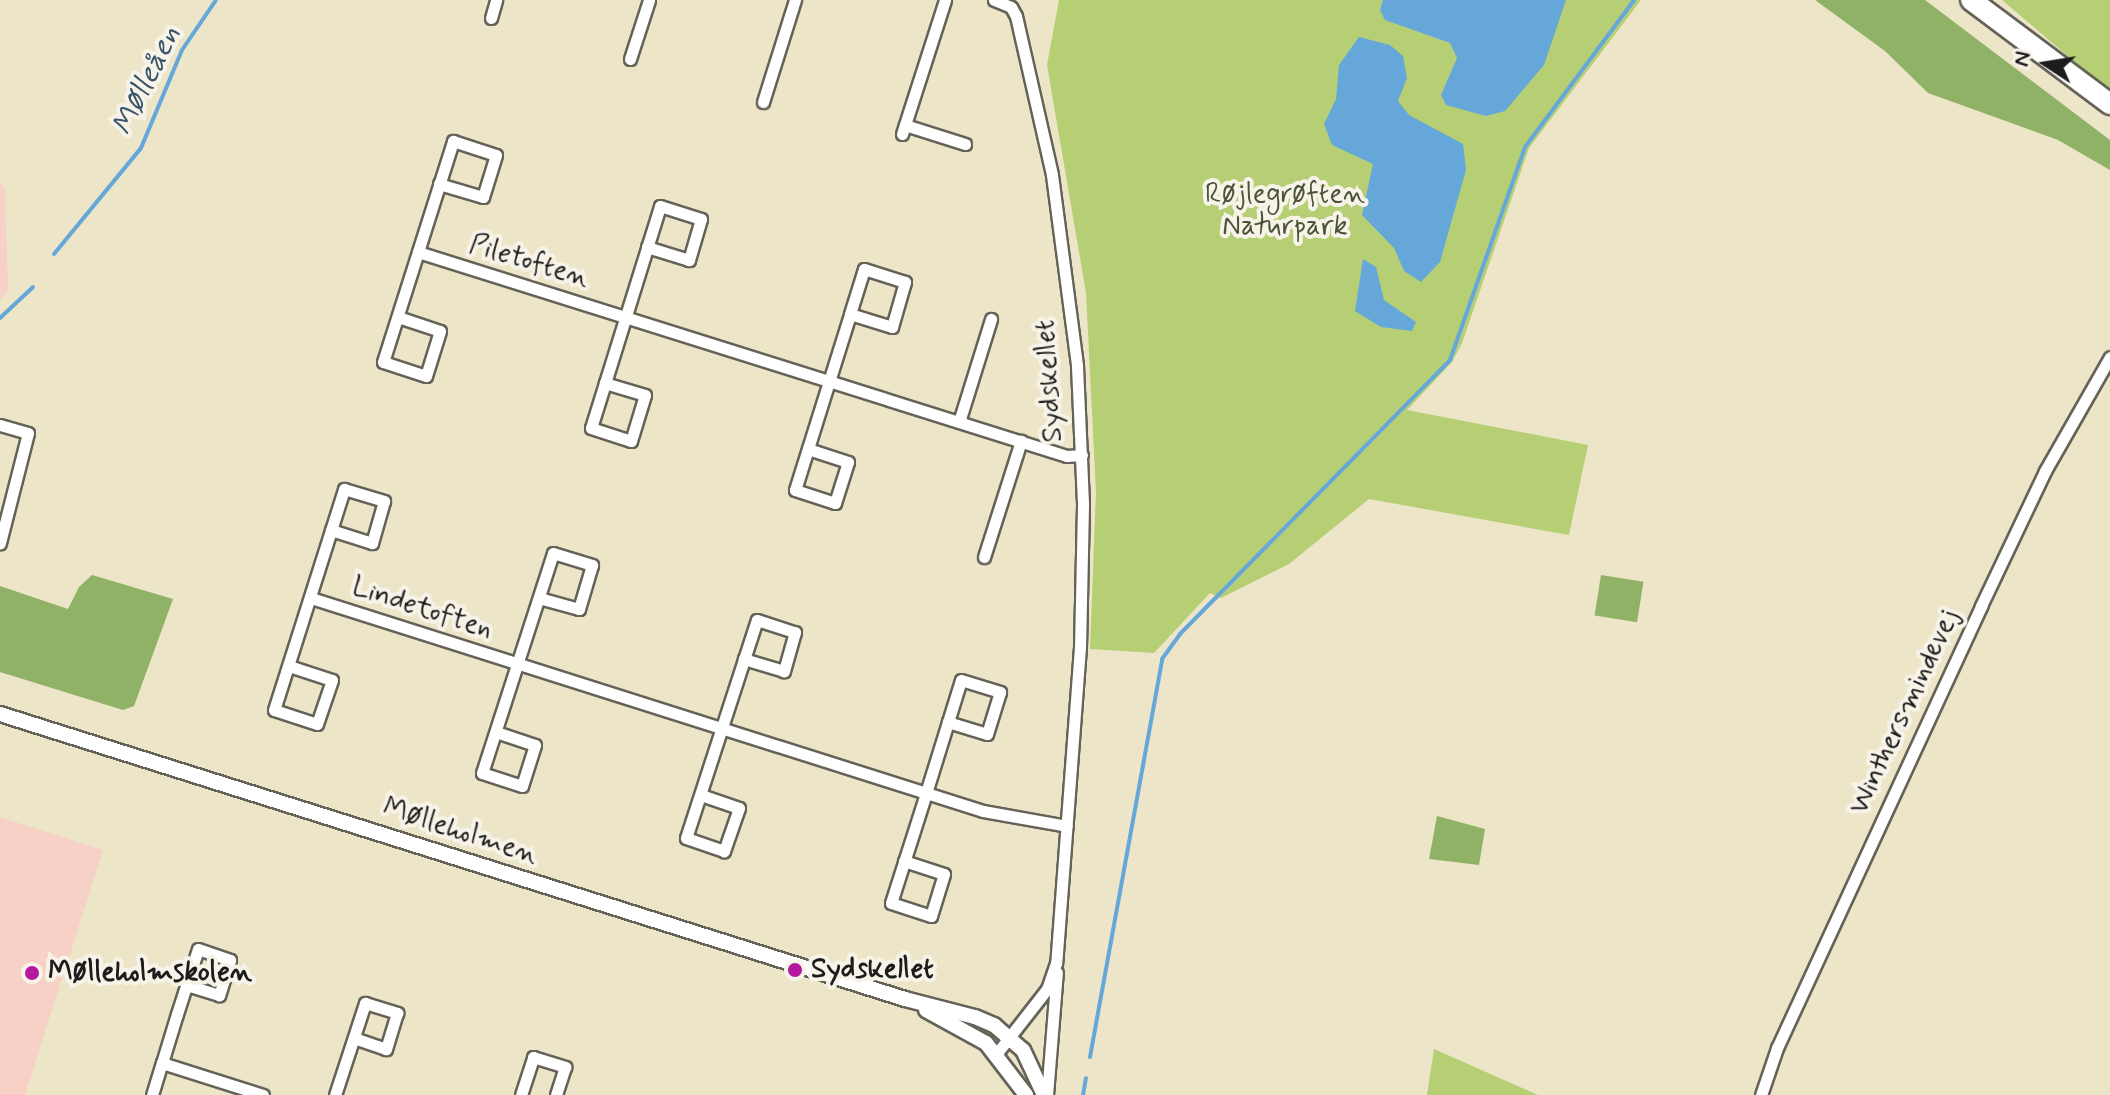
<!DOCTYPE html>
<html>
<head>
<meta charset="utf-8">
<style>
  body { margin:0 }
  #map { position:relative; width:2110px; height:1095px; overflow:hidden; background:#ece5c8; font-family:Mynerve,sans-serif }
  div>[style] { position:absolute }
  .built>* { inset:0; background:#f7d1c6 }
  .green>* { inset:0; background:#b6cf75 }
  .forest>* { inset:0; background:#90b266; transform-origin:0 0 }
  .water>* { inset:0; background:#66a7d9 }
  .stream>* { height:4px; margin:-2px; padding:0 2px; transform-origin:2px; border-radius:2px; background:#66a7d9 }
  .roads { filter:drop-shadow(2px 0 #656258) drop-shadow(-2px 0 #656258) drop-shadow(0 2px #656258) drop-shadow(0 -2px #656258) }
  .minor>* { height:11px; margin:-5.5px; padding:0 5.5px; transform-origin:5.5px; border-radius:5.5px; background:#fff }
  .tertiary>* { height:14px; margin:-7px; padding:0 7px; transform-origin:7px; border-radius:7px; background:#fff }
  .motorway>* { height:20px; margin:-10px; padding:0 10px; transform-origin:10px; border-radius:10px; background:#fff }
  .dots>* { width:22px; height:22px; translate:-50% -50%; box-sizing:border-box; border:4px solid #f7f3e8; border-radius:50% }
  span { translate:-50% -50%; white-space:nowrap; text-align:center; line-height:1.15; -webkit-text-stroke:8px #f7f3e8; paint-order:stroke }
  .park-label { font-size:28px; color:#4a5237 }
  .street-label { font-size:28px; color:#1c1c1c }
  .poi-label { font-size:28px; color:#1c1c1c; font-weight:700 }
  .left { translate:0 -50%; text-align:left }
  .water-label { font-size:30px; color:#3a5468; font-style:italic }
  .north { position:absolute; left:2006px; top:24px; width:80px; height:80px; -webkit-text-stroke:6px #f7f3e8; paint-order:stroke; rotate:282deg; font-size:22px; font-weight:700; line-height:32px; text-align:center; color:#1c1c1c }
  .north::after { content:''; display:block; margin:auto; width:28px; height:36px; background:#1c1c1c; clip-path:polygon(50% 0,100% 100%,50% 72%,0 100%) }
</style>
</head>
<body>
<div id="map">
  <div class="built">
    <i style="clip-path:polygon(0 183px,5px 188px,8px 290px,0 300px)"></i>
    <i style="clip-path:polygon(0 817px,103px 850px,25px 1095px,0 1095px)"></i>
  </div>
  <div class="green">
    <i style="clip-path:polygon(1059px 0,1641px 0,1529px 148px,1462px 343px,1452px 362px,1407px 410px,1588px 445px,1569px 535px,1369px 499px,1289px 564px,1221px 598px,1210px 593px,1154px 653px,1090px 649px,1096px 492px,1086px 293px,1047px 65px)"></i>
    <i style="clip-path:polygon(2002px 0,2110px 0,2110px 89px,2091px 76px)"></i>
    <i style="clip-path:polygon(1434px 1049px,1538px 1095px,1427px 1095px)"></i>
  </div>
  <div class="forest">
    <i style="clip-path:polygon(1815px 0,1925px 0,2110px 140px,2110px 170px,2058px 140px,1928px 93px,1885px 51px)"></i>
    <i style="clip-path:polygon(92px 575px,173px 599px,134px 706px,123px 710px,0 672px,0 586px,68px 609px,79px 587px)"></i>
    <i style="left:1601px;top:575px;width:43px;height:41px;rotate:9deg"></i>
    <i style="clip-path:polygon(1437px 816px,1485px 829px,1479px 865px,1429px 859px)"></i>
  </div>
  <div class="water">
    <i style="clip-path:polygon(1383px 0,1566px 0,1544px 65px,1505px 111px,1486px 116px,1446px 105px,1441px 95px,1457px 58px,1450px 43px,1385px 20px,1380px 10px)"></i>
    <i style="clip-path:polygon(1359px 37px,1390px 45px,1403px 56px,1407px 78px,1398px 101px,1409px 115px,1463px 144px,1466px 170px,1440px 262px,1421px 282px,1404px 271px,1394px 248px,1362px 215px,1373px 164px,1332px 145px,1324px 124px,1336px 99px,1339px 65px)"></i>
    <i style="clip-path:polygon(1363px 259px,1376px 267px,1384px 300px,1416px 322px,1412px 331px,1381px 327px,1355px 311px)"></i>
  </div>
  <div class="stream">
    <i style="left:54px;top:254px;width:137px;rotate:-50.6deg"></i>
    <i style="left:141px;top:148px;width:106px;rotate:-67.3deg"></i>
    <i style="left:182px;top:50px;width:60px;rotate:-55.8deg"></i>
    <i style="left:0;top:318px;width:45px;rotate:-43.2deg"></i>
    <i style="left:1090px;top:1057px;width:404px;rotate:-79.7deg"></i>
    <i style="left:1162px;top:659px;width:31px;rotate:-54deg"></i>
    <i style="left:1180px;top:634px;width:385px;rotate:-45.4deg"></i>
    <i style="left:1450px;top:360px;width:226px;rotate:-70.6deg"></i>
    <i style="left:1525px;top:147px;width:183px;rotate:-53.4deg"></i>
    <i style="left:1083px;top:1095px;width:17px;rotate:-80deg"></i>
  </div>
  <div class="roads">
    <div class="minor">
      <i style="left:994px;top:0;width:18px;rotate:22deg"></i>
      <i style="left:1011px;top:7px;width:10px;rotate:61deg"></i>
      <i style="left:1016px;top:16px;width:163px;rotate:77.2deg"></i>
      <i style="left:1052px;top:175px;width:193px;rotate:82.5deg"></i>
      <i style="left:1077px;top:366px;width:139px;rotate:87.5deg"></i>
      <i style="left:1083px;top:505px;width:142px;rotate:91.2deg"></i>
      <i style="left:1080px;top:647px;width:317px;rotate:94.3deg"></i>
      <i style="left:1056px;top:963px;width:28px;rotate:109deg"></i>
      <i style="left:1047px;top:989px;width:81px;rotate:128deg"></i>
      <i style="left:491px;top:18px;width:19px;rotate:-74deg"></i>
      <i style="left:630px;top:59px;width:62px;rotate:-72.1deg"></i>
      <i style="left:763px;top:102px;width:107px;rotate:-72.6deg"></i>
      <i style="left:905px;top:125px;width:63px;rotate:17.6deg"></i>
      <i style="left:902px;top:134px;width:141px;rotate:-72.2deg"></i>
      <i style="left:418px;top:252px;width:680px;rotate:17.45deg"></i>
      <i style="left:1067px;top:456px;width:15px;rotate:-4deg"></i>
      <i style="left:398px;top:317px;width:44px;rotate:18.4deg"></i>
      <i style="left:440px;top:331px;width:47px;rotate:107.3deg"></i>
      <i style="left:426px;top:376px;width:45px;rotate:-162deg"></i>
      <i style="left:383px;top:362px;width:232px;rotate:-72.4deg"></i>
      <i style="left:453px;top:141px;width:45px;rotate:18deg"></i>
      <i style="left:496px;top:155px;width:44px;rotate:107.2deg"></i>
      <i style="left:483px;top:197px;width:46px;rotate:-163.5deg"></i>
      <i style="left:605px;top:383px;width:47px;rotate:107.3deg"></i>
      <i style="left:591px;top:428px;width:42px;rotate:18deg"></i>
      <i style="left:631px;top:441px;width:48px;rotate:-73.1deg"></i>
      <i style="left:645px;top:395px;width:42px;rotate:-163.3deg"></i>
      <i style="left:605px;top:383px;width:185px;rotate:-72.7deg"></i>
      <i style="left:660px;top:206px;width:43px;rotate:17.6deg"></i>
      <i style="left:701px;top:219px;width:43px;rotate:106.3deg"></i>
      <i style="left:689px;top:260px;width:44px;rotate:-162.8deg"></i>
      <i style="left:959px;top:422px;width:108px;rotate:-72.7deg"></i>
      <i style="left:0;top:425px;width:29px;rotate:16deg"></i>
      <i style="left:28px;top:433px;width:114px;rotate:104.3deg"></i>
      <i style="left:808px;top:449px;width:42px;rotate:18deg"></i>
      <i style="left:848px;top:462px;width:43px;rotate:107.6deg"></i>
      <i style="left:835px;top:503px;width:42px;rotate:-162deg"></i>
      <i style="left:795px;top:490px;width:184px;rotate:-72.6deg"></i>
      <i style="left:850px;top:314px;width:44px;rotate:17.2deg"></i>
      <i style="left:892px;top:327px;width:47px;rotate:-73.9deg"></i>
      <i style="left:905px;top:282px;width:43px;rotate:-162.4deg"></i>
      <i style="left:864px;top:269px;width:47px;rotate:107.3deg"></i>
      <i style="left:984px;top:557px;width:122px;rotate:-72.3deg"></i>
      <i style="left:311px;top:598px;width:705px;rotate:17.59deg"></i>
      <i style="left:983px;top:811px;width:85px;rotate:10.1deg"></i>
      <i style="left:289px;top:666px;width:45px;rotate:18deg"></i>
      <i style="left:332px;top:680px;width:46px;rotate:108.8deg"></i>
      <i style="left:317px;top:724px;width:45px;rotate:-162deg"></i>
      <i style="left:274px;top:710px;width:232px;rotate:-72.4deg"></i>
      <i style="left:344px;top:489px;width:42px;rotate:16.7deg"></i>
      <i style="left:384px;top:501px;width:44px;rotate:105.9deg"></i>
      <i style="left:372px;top:543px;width:43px;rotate:-162.4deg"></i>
      <i style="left:496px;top:732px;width:41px;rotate:18.4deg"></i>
      <i style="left:535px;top:745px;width:43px;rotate:107.6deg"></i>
      <i style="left:522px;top:786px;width:42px;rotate:-162deg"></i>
      <i style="left:482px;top:773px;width:231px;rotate:-72.1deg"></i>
      <i style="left:553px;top:553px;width:41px;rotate:17.1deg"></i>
      <i style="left:592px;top:565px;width:46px;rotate:106.5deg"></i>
      <i style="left:579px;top:609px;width:41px;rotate:-164.6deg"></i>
      <i style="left:701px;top:795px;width:40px;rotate:18.9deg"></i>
      <i style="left:739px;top:808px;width:46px;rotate:109.2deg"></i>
      <i style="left:724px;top:851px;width:40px;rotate:-161.1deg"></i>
      <i style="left:686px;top:838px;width:229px;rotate:-72deg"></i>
      <i style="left:757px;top:620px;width:40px;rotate:18deg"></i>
      <i style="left:795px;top:632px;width:41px;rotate:105.8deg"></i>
      <i style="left:784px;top:671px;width:42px;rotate:-163.3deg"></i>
      <i style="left:904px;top:861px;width:42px;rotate:18deg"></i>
      <i style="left:944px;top:874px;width:44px;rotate:107.2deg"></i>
      <i style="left:931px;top:916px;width:42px;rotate:-162deg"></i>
      <i style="left:891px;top:903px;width:115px;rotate:-72.3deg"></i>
      <i style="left:926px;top:793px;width:118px;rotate:-72.8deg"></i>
      <i style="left:961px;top:680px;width:41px;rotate:17.1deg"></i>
      <i style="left:1000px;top:692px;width:44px;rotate:107.2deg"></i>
      <i style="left:987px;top:734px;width:41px;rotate:-162.9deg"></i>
      <i style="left:162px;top:1063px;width:106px;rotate:17.6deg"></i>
      <i style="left:152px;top:1095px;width:34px;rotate:-73deg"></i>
      <i style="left:162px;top:1063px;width:51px;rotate:-73deg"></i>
      <i style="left:177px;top:1014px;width:68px;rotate:-72.1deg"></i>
      <i style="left:198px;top:949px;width:34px;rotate:19deg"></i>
      <i style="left:230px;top:960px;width:37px;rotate:107deg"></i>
      <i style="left:219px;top:995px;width:34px;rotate:-163deg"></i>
      <i style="left:335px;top:1095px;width:97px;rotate:-71.9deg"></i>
      <i style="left:365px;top:1003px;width:34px;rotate:17deg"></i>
      <i style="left:397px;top:1013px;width:38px;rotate:107deg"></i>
      <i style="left:386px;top:1049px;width:34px;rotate:-161deg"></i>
      <i style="left:521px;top:1095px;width:40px;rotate:-72deg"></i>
      <i style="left:533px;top:1057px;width:34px;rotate:17deg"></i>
      <i style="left:565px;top:1067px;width:29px;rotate:108deg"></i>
      <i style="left:1047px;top:1095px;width:123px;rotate:-85.4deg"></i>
      <i style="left:1761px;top:1095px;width:50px;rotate:-71.2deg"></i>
      <i style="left:1777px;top:1048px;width:487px;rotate:-65.2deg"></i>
      <i style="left:1981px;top:606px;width:149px;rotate:-64.6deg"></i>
      <i style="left:2045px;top:471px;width:131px;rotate:-60.3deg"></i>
    </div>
    <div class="tertiary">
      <i style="left:0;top:714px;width:949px;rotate:17.48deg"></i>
      <i style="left:905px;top:999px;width:72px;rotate:14.4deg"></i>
      <i style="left:975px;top:1017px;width:21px;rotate:23deg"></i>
      <i style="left:994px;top:1025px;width:38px;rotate:41deg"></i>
      <i style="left:1023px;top:1050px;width:50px;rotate:65deg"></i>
      <i style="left:926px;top:1010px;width:68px;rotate:28.8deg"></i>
      <i style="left:986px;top:1043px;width:66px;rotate:52.4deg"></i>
    </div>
    <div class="motorway">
      <i style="left:1971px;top:0;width:174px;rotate:36.8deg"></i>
    </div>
  </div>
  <div class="dots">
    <i style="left:795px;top:970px;background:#b5179e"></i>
    <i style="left:32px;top:973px;background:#b5179e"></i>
  </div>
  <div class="park-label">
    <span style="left:1285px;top:211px">Røjlegrøften<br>Naturpark</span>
  </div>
  <div class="street-label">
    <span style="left:529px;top:262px;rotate:17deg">Piletoften</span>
    <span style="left:1050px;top:381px;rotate:-94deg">Sydskellet</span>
    <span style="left:422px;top:609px;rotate:18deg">Lindetoften</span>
    <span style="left:1905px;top:712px;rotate:-65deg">Winthersmindevej</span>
    <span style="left:460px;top:832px;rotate:18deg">Mølleholmen</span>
  </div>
  <div class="poi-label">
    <span class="left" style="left:811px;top:970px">Sydskellet</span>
    <span class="left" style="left:48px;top:973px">Mølleholmskolen</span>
  </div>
  <div class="water-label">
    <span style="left:147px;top:81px;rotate:-64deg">Mølleåen</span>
  </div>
  <div class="north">N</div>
</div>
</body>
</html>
